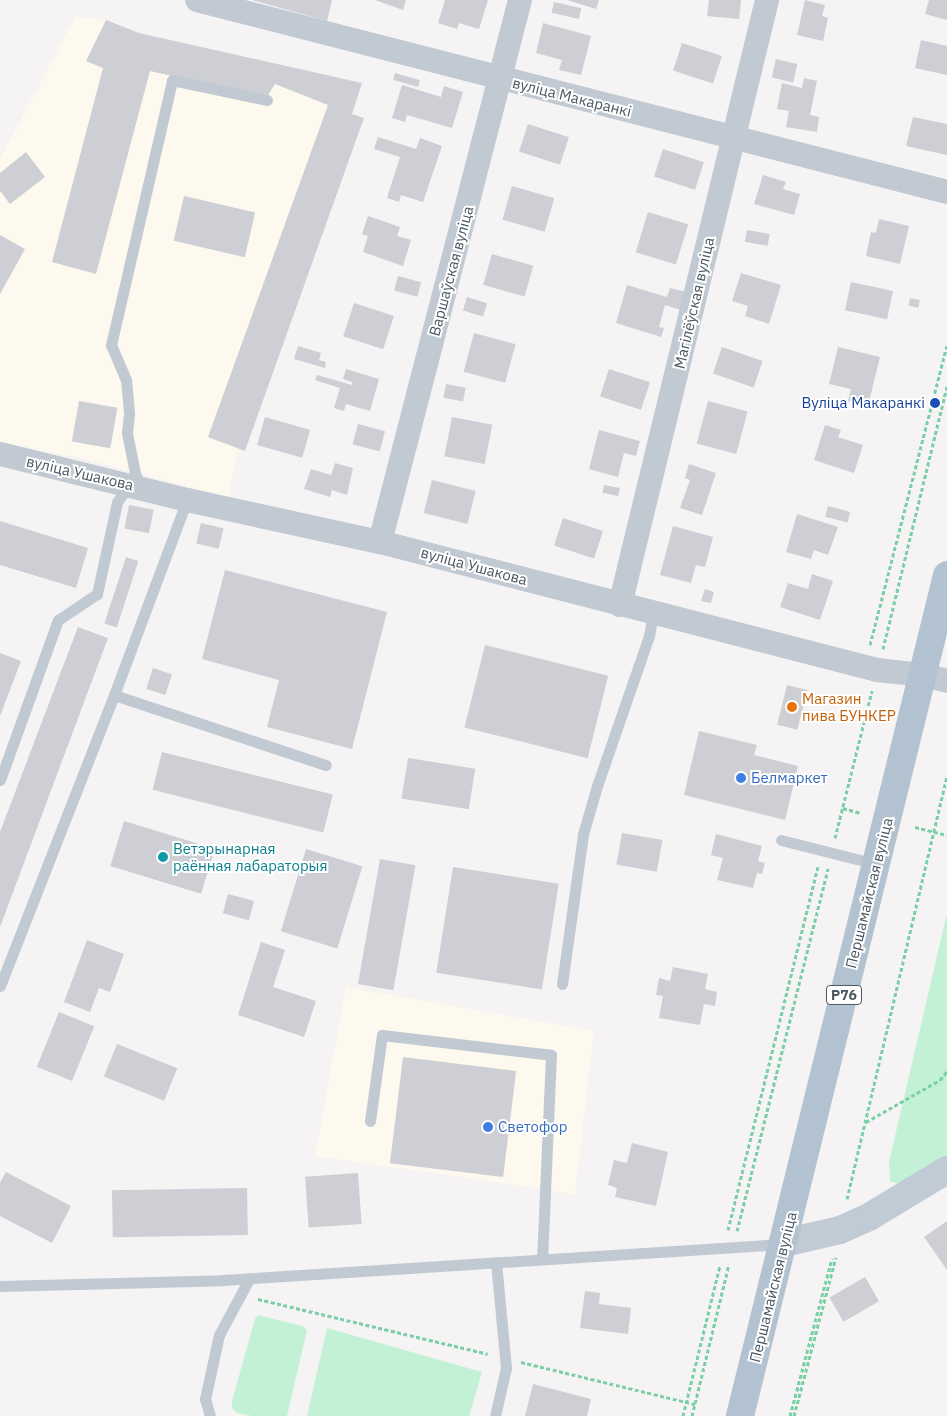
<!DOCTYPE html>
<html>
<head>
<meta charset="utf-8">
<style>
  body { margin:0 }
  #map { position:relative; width:947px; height:1416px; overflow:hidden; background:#f5f3f3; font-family:"IBM Plex Sans",sans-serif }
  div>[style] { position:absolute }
  .commercial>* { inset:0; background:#fdf9ef }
  .green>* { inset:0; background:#c3f1d5 }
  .building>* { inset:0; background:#cdcfd5; transform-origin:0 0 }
  .path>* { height:3px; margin-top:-1.5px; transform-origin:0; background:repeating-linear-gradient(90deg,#7ad0a6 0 4px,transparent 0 6.5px) }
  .lane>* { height:11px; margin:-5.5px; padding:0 5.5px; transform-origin:5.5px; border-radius:5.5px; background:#c1cad2 }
  .street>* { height:24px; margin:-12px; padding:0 12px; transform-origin:12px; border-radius:12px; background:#c1cad2 }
  .secondary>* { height:28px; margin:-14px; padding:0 14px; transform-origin:14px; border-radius:14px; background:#c1cbd6 }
  .primary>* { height:28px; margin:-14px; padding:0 14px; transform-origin:14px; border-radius:14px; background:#b3c2d1 }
  .dots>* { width:14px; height:14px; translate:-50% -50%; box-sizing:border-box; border:2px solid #fff; border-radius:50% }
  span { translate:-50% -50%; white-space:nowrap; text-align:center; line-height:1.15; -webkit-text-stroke:4px #fff; paint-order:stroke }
  .shield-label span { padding:1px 4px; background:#fff; border:1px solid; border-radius:4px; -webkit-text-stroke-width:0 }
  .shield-label { font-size:14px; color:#4a5661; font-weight:700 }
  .street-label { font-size:15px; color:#4a5661 }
  .transit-label { font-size:15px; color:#164399 }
  .right { translate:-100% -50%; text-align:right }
  .food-label { font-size:15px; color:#c56008 }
  .left { translate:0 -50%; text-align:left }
  .shop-label { font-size:15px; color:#366cbe }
  .culture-label { font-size:15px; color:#0d838f }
</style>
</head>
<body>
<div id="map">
  <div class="commercial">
    <i style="clip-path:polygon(75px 17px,106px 20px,139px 33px,362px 83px,352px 114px,364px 118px,245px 451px,239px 449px,228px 497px,89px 460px,0 442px,0 159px)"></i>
    <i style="clip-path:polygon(346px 987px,594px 1031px,575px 1195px,544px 1189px,315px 1156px)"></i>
  </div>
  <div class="green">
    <i style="clip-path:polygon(947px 913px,947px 1159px,904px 1186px,890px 1181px,889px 1162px)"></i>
    <i style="clip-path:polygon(258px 1315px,302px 1326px,307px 1330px,287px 1416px,252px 1416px,237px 1413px,232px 1408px,232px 1401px,255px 1319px)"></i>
    <i style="clip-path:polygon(327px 1328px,482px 1372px,469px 1416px,307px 1416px)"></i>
  </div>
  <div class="building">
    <i style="clip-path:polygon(252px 0,332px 0,327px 21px)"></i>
    <i style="clip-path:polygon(375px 0,406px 0,403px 10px)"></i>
    <i style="clip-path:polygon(445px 0,488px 0,479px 29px,459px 23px,457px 29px,438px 23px)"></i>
    <i style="clip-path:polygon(567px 0,599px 0,596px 9px)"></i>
    <i style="clip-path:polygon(709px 0,741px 0,739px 19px,707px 16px)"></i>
    <i style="clip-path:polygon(805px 0,825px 5px,822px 16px,828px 18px,823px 41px,797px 35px)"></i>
    <i style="clip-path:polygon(929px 0,947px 0,947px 20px,925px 14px)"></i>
    <i style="left:554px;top:2px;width:28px;height:11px;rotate:13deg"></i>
    <i style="clip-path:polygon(106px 20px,139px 33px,362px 83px,352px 114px,364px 118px,245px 451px,208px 437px,328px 105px,275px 84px,267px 97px,150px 71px,96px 274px,52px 262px,103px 68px,86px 61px)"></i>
    <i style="clip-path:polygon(543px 23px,591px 36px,581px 75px,559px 70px,562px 60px,536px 53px)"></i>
    <i style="clip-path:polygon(921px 40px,947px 46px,947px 75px,915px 68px)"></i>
    <i style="left:682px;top:43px;width:42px;height:29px;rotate:18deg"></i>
    <i style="left:776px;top:59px;width:22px;height:19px;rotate:13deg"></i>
    <i style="left:395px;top:73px;width:26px;height:7px;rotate:16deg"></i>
    <i style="clip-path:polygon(804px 78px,817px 81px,810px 115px,819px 117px,817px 132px,786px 127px,789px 111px,777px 109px,782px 83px,802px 88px)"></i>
    <i style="clip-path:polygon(402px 85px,441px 97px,444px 86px,463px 92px,452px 128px,407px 115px,405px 122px,392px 118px)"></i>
    <i style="clip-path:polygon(913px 117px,947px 124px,947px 155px,906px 146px)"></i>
    <i style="left:528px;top:124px;width:43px;height:29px;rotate:18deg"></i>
    <i style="clip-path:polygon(378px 137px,416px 149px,420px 138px,442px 146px,423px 202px,401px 195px,399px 202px,387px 198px,400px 157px,374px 149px)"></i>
    <i style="left:663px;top:149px;width:43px;height:29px;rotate:18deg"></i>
    <i style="clip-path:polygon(26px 152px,45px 177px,10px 204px,0 191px,0 173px)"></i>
    <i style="clip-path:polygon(763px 175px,786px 182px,783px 189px,800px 194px,794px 215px,754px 204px)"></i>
    <i style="left:512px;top:186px;width:44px;height:35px;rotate:16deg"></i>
    <i style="left:184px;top:196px;width:73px;height:46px;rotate:13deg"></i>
    <i style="left:648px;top:212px;width:42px;height:42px;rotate:17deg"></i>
    <i style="clip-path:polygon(368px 216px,400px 227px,397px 236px,411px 240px,403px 266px,363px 252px,368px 236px,362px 234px)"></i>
    <i style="clip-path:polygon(879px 219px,909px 226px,900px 264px,866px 256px,871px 232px,876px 233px)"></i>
    <i style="left:747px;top:230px;width:23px;height:12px;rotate:10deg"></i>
    <i style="clip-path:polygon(0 235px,25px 249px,0 294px)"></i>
    <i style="left:492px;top:254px;width:43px;height:32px;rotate:16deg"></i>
    <i style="clip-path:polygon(741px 273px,781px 285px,769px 324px,745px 316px,748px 306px,732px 301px)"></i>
    <i style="left:398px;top:276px;width:24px;height:15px;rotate:15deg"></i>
    <i style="left:851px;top:282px;width:43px;height:29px;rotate:12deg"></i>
    <i style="clip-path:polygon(627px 285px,667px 297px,670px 288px,686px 292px,681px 310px,665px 305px,659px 327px,664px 328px,661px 337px,616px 323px)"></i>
    <i style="left:467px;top:297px;width:21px;height:14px;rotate:17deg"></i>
    <i style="left:910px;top:298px;width:10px;height:8px;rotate:11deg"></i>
    <i style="left:354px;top:303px;width:42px;height:35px;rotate:18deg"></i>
    <i style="left:474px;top:333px;width:43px;height:40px;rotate:15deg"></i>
    <i style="clip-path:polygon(298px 346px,321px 353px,319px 360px,326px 362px,325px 368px,294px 359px)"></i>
    <i style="left:722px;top:347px;width:43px;height:28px;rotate:19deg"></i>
    <i style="clip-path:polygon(838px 347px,880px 357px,868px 406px,848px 401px,851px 389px,829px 384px)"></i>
    <i style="clip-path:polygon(346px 369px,379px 379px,370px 411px,346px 404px,344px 411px,334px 408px,340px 388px,315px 380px,317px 375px,352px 385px,352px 382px,343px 379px)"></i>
    <i style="left:609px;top:369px;width:43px;height:29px;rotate:18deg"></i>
    <i style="left:446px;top:384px;width:20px;height:14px;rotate:11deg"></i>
    <i style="left:79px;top:401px;width:39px;height:41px;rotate:10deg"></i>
    <i style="left:708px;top:401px;width:41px;height:44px;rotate:15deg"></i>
    <i style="left:265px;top:417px;width:47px;height:29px;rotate:16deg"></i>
    <i style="left:452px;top:417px;width:41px;height:40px;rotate:11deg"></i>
    <i style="left:358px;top:424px;width:28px;height:21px;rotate:15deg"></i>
    <i style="clip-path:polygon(825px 425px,841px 430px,838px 437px,863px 445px,854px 473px,814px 460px)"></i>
    <i style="clip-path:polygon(599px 430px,640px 441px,636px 456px,624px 453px,618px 477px,589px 469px)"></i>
    <i style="clip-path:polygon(335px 463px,353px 468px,347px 495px,332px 490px,330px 497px,304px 489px,311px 469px,331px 475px)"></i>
    <i style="clip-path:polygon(689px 464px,716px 473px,702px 515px,680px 508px,690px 480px,685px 478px)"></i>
    <i style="left:432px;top:480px;width:45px;height:34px;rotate:14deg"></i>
    <i style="left:604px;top:485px;width:16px;height:8px;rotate:11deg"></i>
    <i style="left:129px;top:505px;width:25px;height:24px;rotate:11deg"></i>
    <i style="left:828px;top:506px;width:23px;height:11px;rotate:15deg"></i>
    <i style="clip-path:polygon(797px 514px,838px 527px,828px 555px,814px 550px,811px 559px,786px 552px)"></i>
    <i style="left:563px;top:518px;width:42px;height:29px;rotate:18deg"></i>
    <i style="clip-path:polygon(0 521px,88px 548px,76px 588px,0 565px)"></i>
    <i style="left:201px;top:523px;width:23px;height:21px;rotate:13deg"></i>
    <i style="clip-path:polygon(673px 526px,713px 537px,705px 567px,696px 565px,691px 583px,660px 575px)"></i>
    <i style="left:126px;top:557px;width:13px;height:70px;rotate:18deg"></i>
    <i style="clip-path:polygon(225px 570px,387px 612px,352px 749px,267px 727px,279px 680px,202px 659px)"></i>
    <i style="clip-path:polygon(812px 574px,833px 581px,820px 620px,780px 607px,788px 583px,808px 589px)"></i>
    <i style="clip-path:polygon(705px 589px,714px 592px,711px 603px,701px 601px)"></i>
    <i style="clip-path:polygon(78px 627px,108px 638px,0 927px,0 832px)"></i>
    <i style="left:485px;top:645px;width:127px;height:85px;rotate:14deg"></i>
    <i style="clip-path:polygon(0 653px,21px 661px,0 716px)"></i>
    <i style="left:153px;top:668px;width:20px;height:22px;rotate:18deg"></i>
    <i style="left:787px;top:685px;width:21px;height:41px;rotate:14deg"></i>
    <i style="clip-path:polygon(699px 731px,757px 745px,754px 755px,798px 766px,785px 820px,684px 795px)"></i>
    <i style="left:162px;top:752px;width:176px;height:39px;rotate:14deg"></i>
    <i style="left:408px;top:758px;width:68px;height:41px;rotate:9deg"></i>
    <i style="left:124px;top:821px;width:95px;height:47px;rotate:17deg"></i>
    <i style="left:622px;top:833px;width:41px;height:32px;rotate:10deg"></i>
    <i style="clip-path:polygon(716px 834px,762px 846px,758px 861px,765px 863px,762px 874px,757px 873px,753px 888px,717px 880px,723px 858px,711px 855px)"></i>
    <i style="left:306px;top:849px;width:59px;height:86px;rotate:17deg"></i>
    <i style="left:380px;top:859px;width:36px;height:127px;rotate:10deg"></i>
    <i style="left:453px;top:867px;width:107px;height:107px;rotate:9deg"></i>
    <i style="left:228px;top:894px;width:27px;height:20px;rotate:15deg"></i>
    <i style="clip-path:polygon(87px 940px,124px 954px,110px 992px,99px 988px,90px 1012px,64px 1002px)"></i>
    <i style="clip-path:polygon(261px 942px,285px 950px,273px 987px,316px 1001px,304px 1037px,238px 1015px)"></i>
    <i style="clip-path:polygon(673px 967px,708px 974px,705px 989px,717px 992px,715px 1006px,704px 1004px,700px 1025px,659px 1018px,663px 996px,656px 995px,659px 978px,670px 981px)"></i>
    <i style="left:59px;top:1012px;width:38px;height:59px;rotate:22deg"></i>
    <i style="left:117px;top:1044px;width:65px;height:35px;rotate:22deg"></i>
    <i style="left:403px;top:1057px;width:114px;height:107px;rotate:7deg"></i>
    <i style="clip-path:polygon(632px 1143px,668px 1152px,656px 1206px,615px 1197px,617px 1188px,608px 1185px,614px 1160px,627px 1163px)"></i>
    <i style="clip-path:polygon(6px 1172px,71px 1206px,52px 1243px,0 1216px,0 1183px)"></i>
    <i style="left:358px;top:1173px;width:51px;height:53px;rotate:86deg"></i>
    <i style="left:247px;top:1188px;width:47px;height:135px;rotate:89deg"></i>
    <i style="clip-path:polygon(947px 1221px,947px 1270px,924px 1237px)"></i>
    <i style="left:865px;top:1277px;width:28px;height:41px;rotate:60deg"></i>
    <i style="clip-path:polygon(585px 1291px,600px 1293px,599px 1304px,631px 1308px,628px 1334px,580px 1328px)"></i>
    <i style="clip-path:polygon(533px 1384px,591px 1399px,587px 1416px,525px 1416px)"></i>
  </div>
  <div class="path">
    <i style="left:870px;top:645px;width:309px;rotate:-75.6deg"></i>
    <i style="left:883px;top:649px;width:271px;rotate:-76.3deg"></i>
    <i style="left:843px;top:808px;width:19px;rotate:16deg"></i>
    <i style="left:915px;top:827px;width:33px;rotate:14deg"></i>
    <i style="left:835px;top:838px;width:152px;rotate:-75.9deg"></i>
    <i style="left:866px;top:1122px;width:85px;rotate:-29.6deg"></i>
    <i style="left:940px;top:1080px;width:11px;rotate:-52deg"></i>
    <i style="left:847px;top:1199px;width:435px;rotate:-76.7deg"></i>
    <i style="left:728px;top:1230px;width:374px;rotate:-76.1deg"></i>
    <i style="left:737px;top:1231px;width:374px;rotate:-75.9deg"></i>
    <i style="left:258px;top:1299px;width:236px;rotate:13.4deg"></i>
    <i style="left:521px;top:1362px;width:179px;rotate:13.6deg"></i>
    <i style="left:683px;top:1416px;width:155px;rotate:-76.2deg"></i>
    <i style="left:692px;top:1416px;width:156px;rotate:-76.3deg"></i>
    <i style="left:790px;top:1416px;width:163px;rotate:-75.1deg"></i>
    <i style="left:794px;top:1416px;width:164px;rotate:-75.2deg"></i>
  </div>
  <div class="lane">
    <i style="left:141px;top:488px;width:16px;rotate:-112deg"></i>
    <i style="left:135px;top:473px;width:41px;rotate:-101.3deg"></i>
    <i style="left:127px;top:433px;width:20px;rotate:-84deg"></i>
    <i style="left:129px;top:413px;width:33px;rotate:-95deg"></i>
    <i style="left:126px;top:380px;width:38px;rotate:-113deg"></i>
    <i style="left:111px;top:345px;width:272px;rotate:-77deg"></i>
    <i style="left:172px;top:80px;width:97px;rotate:11.9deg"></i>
    <i style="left:114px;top:695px;width:223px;rotate:18.3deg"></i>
    <i style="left:0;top:780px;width:170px;rotate:-70.1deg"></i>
    <i style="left:58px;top:620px;width:47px;rotate:-33.7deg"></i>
    <i style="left:97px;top:594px;width:94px;rotate:-77.7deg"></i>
    <i style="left:117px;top:502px;width:21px;rotate:-55deg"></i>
    <i style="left:781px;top:840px;width:98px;rotate:14.2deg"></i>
    <i style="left:562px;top:984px;width:151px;rotate:-82deg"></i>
    <i style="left:583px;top:834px;width:50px;rotate:-73.7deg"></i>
    <i style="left:597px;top:786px;width:159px;rotate:-70.9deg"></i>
    <i style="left:649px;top:636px;width:23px;rotate:-80deg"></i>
    <i style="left:0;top:986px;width:313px;rotate:-68.6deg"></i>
    <i style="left:114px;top:695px;width:208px;rotate:-69.5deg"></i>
    <i style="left:370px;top:1121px;width:87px;rotate:-82.1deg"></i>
    <i style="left:382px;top:1035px;width:170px;rotate:6.7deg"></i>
    <i style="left:551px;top:1055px;width:204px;rotate:92.5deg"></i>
    <i style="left:0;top:1286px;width:223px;rotate:-1.5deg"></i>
    <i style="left:223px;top:1280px;width:560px;rotate:-3.68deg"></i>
    <i style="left:210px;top:1416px;width:18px;rotate:-106deg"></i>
    <i style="left:205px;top:1399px;width:66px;rotate:-77.7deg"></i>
    <i style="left:219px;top:1335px;width:64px;rotate:-61.8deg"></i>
    <i style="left:495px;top:1416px;width:49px;rotate:-77.1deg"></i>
    <i style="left:506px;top:1368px;width:106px;rotate:-95.4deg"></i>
  </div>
  <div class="street">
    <i style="left:197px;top:0;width:774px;rotate:14.36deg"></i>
    <i style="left:0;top:454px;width:193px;rotate:13.8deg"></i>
    <i style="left:187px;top:500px;width:198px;rotate:12.3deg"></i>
    <i style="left:380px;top:542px;width:513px;rotate:14.44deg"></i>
    <i style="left:877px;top:670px;width:45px;rotate:6.3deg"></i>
    <i style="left:922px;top:675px;width:26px;rotate:13deg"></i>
    <i style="left:380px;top:542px;width:560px;rotate:-75.52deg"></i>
    <i style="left:620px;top:605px;width:623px;rotate:-76.34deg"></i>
  </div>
  <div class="secondary">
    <i style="left:784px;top:1243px;width:57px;rotate:-13.1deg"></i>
    <i style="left:840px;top:1230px;width:32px;rotate:-24deg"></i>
    <i style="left:869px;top:1217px;width:91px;rotate:-31.1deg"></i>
  </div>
  <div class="primary">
    <i style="left:740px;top:1416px;width:866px;rotate:-76.17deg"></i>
  </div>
  <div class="dots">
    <i style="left:935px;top:403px;background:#1a4fb4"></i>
    <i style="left:792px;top:707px;background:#e8710a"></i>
    <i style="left:741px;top:778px;background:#3f7fe0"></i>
    <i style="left:163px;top:857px;background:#0f9aa8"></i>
    <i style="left:488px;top:1127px;background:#3f7fe0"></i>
  </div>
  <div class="shield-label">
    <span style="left:844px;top:995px">Р76</span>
  </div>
  <div class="street-label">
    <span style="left:572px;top:97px;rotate:14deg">вуліца Макаранкі</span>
    <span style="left:451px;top:271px;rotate:-75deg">Варшаўская вуліца</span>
    <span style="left:694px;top:303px;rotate:-77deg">Магілёўская вуліца</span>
    <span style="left:80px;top:473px;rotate:13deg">вуліца Ушакова</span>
    <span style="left:474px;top:566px;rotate:15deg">вуліца Ушакова</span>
    <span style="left:869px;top:893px;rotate:-76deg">Першамайская вуліца</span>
    <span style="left:773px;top:1287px;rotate:-76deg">Першамайская вуліца</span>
  </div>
  <div class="transit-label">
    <span class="right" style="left:925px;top:403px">Вуліца Макаранкі</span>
  </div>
  <div class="food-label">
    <span class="left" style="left:802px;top:707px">Магазин<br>пива БУНКЕР</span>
  </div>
  <div class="shop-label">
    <span class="left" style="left:751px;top:778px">Белмаркет</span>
    <span class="left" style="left:498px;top:1127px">Светофор</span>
  </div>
  <div class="culture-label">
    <span class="left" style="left:173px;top:857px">Ветэрынарная<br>раённая лабараторыя</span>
  </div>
</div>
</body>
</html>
